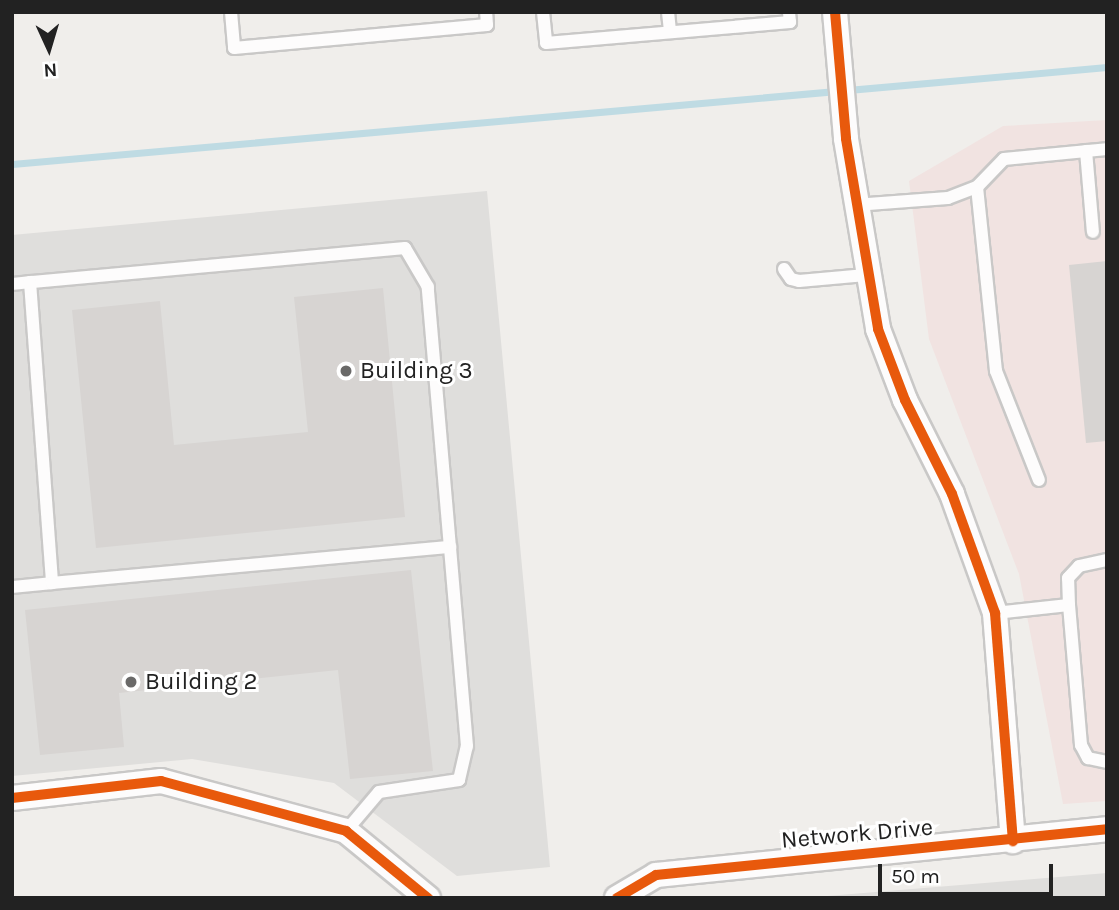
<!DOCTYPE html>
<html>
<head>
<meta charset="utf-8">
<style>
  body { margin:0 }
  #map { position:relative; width:1119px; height:910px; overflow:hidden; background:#f0eeeb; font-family:Karla,sans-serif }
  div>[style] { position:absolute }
  .residential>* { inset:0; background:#dfdedc }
  .commercial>* { inset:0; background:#f1e3e1 }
  .stream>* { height:7px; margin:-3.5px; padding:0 3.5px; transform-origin:3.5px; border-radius:3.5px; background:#bfdbe3 }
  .building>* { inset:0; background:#d7d4d2 }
  .roads { filter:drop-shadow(2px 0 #c9c8c7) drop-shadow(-2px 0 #c9c8c7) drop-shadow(0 2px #c9c8c7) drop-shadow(0 -2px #c9c8c7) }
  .lane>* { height:12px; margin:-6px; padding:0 6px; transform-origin:6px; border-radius:6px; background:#fdfcfc }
  .street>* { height:24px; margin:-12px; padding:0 12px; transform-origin:12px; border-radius:12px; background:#fdfcfc }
  .cycleway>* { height:10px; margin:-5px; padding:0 5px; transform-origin:5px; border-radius:5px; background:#e8590c }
  .dots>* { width:19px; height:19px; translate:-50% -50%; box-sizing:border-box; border:4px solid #fff; border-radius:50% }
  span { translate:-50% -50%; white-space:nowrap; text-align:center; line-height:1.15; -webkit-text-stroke:6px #fff; paint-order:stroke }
  .poi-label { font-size:24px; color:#222 }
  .left { translate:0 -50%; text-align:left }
  .street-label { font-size:24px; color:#222 }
  .frame { position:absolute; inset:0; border:14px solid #222; pointer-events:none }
  .north { position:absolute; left:14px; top:14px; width:70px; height:70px; -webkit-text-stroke:5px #fff; paint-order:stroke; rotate:176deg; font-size:19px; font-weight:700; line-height:28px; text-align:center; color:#222 }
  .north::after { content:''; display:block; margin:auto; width:24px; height:32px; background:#222; clip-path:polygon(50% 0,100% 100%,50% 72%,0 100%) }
  .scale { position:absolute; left:878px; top:864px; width:175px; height:32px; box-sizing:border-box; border:4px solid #222; border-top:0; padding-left:9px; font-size:21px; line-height:24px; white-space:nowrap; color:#222; -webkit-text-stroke:5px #fff; paint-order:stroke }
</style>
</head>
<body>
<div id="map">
  <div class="residential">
    <i style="clip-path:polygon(487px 191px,550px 867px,457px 876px,334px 783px,192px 759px,12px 776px,12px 235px)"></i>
    <i style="clip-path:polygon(1107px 873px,1107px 898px,803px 898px)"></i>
  </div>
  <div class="commercial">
    <i style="clip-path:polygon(1107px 120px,1107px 801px,1063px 804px,1019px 574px,929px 339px,909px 181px,1003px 126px)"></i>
  </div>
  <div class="stream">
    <i style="left:12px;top:164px;width:1099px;rotate:-5.06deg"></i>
  </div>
  <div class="building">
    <i style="clip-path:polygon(1107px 261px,1107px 441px,1086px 443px,1069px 265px)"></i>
    <i style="clip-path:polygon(383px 288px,405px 517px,96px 548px,72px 310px,160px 301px,174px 445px,308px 432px,294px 297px)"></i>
    <i style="clip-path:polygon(411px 570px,433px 771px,350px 779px,338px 670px,119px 693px,124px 747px,40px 755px,25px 610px)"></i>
  </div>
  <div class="roads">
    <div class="lane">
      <i style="left:231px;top:12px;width:36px;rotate:85deg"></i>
      <i style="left:234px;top:48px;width:254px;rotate:-5.2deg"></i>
      <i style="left:487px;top:25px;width:13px;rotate:-94deg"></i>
      <i style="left:543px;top:12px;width:31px;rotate:84deg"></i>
      <i style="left:546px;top:43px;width:245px;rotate:-4.9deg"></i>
      <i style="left:790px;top:22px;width:10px;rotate:-96deg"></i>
      <i style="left:668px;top:12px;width:20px;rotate:84deg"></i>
      <i style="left:1086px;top:151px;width:81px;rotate:85.1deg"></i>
      <i style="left:977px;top:187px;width:185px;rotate:84.1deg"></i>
      <i style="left:996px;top:371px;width:117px;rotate:68.5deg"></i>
      <i style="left:855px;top:205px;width:93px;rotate:-4.3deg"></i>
      <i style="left:948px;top:198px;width:31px;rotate:-21deg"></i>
      <i style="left:977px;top:187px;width:39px;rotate:-46deg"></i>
      <i style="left:1004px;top:159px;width:103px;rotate:-5.5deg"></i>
      <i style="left:784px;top:269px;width:12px;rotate:55deg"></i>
      <i style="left:791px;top:279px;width:8px;rotate:14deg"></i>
      <i style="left:799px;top:281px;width:67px;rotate:-5.1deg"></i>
      <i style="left:12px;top:284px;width:18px;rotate:-6deg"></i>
      <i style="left:12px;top:587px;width:40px;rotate:-5.7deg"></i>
      <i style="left:1069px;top:605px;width:141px;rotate:85.1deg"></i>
      <i style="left:1081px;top:745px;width:15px;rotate:62deg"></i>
      <i style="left:1088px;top:758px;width:19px;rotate:12deg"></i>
      <i style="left:995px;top:613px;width:74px;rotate:-6.2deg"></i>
      <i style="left:1069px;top:605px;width:27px;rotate:-92deg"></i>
      <i style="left:1068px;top:578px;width:16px;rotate:-47deg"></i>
      <i style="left:1079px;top:566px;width:29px;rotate:-12deg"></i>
      <i style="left:346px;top:831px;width:51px;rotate:-49.8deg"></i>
      <i style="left:379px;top:792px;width:81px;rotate:-8.5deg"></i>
      <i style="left:459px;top:780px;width:35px;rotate:-77deg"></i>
      <i style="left:467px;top:746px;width:461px;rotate:-94.9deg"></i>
      <i style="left:428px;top:287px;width:45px;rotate:-120.5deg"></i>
      <i style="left:405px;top:248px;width:377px;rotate:174.8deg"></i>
      <i style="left:30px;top:282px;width:302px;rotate:85.8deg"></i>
      <i style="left:52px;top:583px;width:400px;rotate:-5.2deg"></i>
    </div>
    <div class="street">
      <i style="left:835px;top:12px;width:127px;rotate:85deg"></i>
      <i style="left:846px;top:139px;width:193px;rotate:80.4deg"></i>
      <i style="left:878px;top:329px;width:76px;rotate:69.2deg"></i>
      <i style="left:905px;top:400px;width:105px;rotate:63.4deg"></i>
      <i style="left:952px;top:494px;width:127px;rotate:70.1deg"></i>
      <i style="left:995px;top:613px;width:229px;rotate:85.5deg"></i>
      <i style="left:12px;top:798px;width:150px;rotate:-6.5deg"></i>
      <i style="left:161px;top:781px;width:192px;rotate:15.1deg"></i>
      <i style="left:346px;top:831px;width:106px;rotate:39.3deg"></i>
      <i style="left:617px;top:898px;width:45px;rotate:-30.5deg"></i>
      <i style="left:656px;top:875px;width:453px;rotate:-5.8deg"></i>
    </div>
  </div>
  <div class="cycleway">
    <i style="left:835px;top:12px;width:127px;rotate:85deg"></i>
    <i style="left:846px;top:139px;width:193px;rotate:80.4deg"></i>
    <i style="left:878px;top:329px;width:76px;rotate:69.2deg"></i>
    <i style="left:905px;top:400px;width:105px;rotate:63.4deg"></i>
    <i style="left:952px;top:494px;width:127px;rotate:70.1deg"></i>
    <i style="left:995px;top:613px;width:229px;rotate:85.5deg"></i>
    <i style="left:12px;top:798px;width:150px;rotate:-6.5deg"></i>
    <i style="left:161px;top:781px;width:192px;rotate:15.1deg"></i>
    <i style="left:346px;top:831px;width:106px;rotate:39.3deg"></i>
    <i style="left:617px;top:898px;width:45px;rotate:-30.5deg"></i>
    <i style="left:656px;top:875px;width:453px;rotate:-5.8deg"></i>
  </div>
  <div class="dots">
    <i style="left:346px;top:371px;background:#6a6968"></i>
    <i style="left:131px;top:682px;background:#6a6968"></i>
  </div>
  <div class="poi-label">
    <span class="left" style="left:360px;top:371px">Building 3</span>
    <span class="left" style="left:145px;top:682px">Building 2</span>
  </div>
  <div class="street-label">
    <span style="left:857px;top:834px;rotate:-5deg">Network Drive</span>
  </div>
  <div class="frame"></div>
  <div class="north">N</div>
  <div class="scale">50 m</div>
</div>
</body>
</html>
